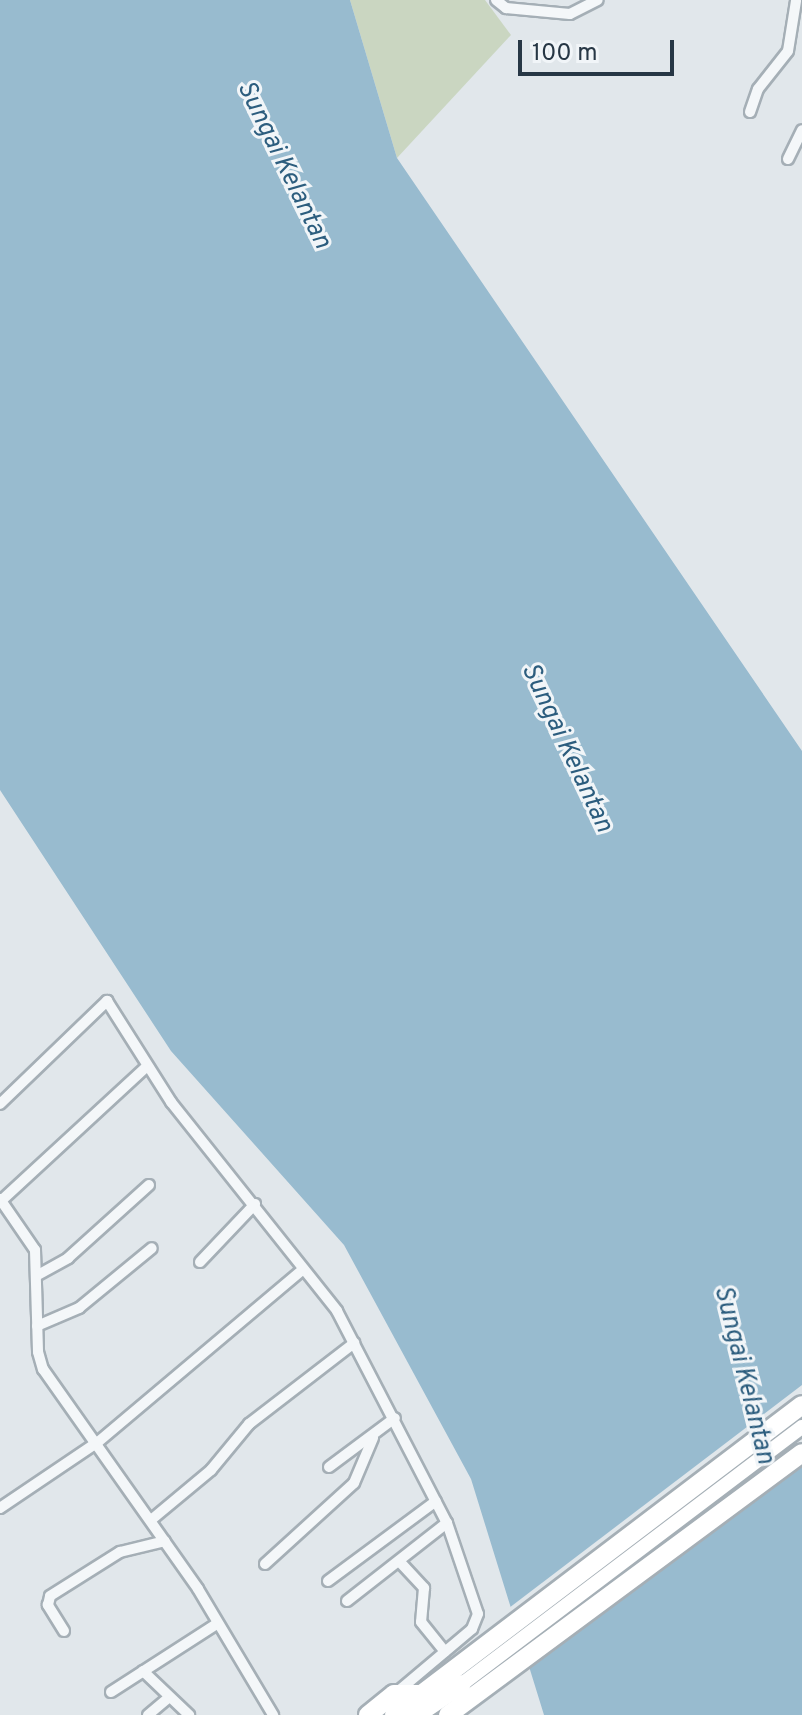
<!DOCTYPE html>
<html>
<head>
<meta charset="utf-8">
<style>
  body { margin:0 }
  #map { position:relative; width:802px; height:1715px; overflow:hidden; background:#e1e7eb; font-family:Overpass,sans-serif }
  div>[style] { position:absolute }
  .green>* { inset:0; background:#cad6c1 }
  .water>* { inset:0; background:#98bbcf }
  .pier>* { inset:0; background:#e1e7eb }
  .roads { filter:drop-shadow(2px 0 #a5afb6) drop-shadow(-2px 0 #a5afb6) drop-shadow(0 2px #a5afb6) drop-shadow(0 -2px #a5afb6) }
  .street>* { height:10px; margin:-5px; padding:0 5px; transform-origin:5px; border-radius:5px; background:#f4f7f9 }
  .secondary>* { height:14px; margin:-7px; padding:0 7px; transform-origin:7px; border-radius:7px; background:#fff }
  .highway>* { height:18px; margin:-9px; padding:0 9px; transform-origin:9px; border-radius:9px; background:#fff }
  span { translate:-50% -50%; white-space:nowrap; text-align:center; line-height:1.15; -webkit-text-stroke:6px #f1f5f8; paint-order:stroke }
  .water-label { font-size:26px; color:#2c5d7e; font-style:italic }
  .scale { position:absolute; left:518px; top:40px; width:156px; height:36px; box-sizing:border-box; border:4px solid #273745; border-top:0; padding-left:10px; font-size:24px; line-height:28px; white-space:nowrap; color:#273745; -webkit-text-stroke:6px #f1f5f8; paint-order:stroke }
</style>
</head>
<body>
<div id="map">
  <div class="green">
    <i style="clip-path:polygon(350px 0,485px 0,511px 35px,397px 158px)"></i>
  </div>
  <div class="water">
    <i style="clip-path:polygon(0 0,350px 0,397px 158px,802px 751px,802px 1715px,544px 1715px,471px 1479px,344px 1245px,171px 1051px,0 790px)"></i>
  </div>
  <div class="pier">
    <i style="clip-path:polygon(802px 1385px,802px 1459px,526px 1663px,509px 1608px)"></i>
  </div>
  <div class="roads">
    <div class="street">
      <i style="left:496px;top:0;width:13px;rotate:39deg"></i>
      <i style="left:506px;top:8px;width:64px;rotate:5.4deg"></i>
      <i style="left:570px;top:14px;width:31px;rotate:-27deg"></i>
      <i style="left:750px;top:112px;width:24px;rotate:-71deg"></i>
      <i style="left:758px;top:89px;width:48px;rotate:-51.7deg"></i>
      <i style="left:788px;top:51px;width:51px;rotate:-80.9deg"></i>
      <i style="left:788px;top:159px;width:32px;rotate:-64deg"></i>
      <i style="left:0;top:1104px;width:149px;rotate:-43.9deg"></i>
      <i style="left:107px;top:1001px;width:120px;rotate:57.6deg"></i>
      <i style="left:171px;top:1102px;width:267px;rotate:51.5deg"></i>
      <i style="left:337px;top:1311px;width:239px;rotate:62.6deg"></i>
      <i style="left:447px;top:1523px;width:96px;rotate:71.2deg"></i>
      <i style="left:478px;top:1614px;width:16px;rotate:112deg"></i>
      <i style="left:472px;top:1629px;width:99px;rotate:139.9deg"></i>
      <i style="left:0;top:1199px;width:62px;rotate:55.5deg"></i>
      <i style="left:35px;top:1250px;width:102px;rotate:88.3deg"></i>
      <i style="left:38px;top:1352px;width:18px;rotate:74deg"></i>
      <i style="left:43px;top:1369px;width:269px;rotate:54.8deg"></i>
      <i style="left:198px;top:1589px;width:147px;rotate:59.2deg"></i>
      <i style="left:2px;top:1200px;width:196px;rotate:-42.7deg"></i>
      <i style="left:200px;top:1262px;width:80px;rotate:-46.5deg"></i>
      <i style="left:36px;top:1276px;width:37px;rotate:-29deg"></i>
      <i style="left:68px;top:1258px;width:109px;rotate:-42deg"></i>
      <i style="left:37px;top:1326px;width:46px;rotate:-23.2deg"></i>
      <i style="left:79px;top:1308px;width:94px;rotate:-39.4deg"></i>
      <i style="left:329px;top:1467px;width:82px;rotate:-36.6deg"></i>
      <i style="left:0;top:1508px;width:118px;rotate:-34deg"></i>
      <i style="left:98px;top:1442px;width:267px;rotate:-40.1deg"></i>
      <i style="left:151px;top:1520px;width:78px;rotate:-39.8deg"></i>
      <i style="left:211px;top:1470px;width:60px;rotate:-50.4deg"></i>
      <i style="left:249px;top:1424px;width:133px;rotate:-37.6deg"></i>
      <i style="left:399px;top:1561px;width:37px;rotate:47deg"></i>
      <i style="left:424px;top:1588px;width:34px;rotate:95deg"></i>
      <i style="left:421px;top:1622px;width:38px;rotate:51deg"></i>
      <i style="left:265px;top:1564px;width:120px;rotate:-42.3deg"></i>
      <i style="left:354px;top:1483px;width:49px;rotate:-67.1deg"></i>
      <i style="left:328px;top:1581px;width:134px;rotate:-36.5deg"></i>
      <i style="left:347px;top:1601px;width:127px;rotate:-38deg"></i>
      <i style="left:64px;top:1631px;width:31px;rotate:-122deg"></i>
      <i style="left:48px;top:1605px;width:9px;rotate:-77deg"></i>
      <i style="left:50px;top:1596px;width:83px;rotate:-32.2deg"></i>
      <i style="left:120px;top:1552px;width:46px;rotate:-13.7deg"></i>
      <i style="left:143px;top:1671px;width:64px;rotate:43.7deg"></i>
      <i style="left:111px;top:1692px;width:127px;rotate:-32.8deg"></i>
      <i style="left:148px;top:1715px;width:26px;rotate:-40deg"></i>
    </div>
    <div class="secondary">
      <i style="left:462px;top:1684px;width:426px;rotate:-37.1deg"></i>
    </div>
    <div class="highway">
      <i style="left:368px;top:1715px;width:33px;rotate:-39deg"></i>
      <i style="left:394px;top:1694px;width:25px"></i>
      <i style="left:394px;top:1715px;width:512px;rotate:-37.23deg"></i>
      <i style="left:416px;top:1715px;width:55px;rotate:-34deg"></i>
      <i style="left:448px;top:1715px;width:440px;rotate:-36.5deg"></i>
    </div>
  </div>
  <div class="water-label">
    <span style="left:283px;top:165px;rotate:64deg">Sungai Kelantan</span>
    <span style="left:566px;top:748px;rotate:65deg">Sungai Kelantan</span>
    <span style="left:743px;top:1375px;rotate:76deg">Sungai Kelantan</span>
  </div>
  <div class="scale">100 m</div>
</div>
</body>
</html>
